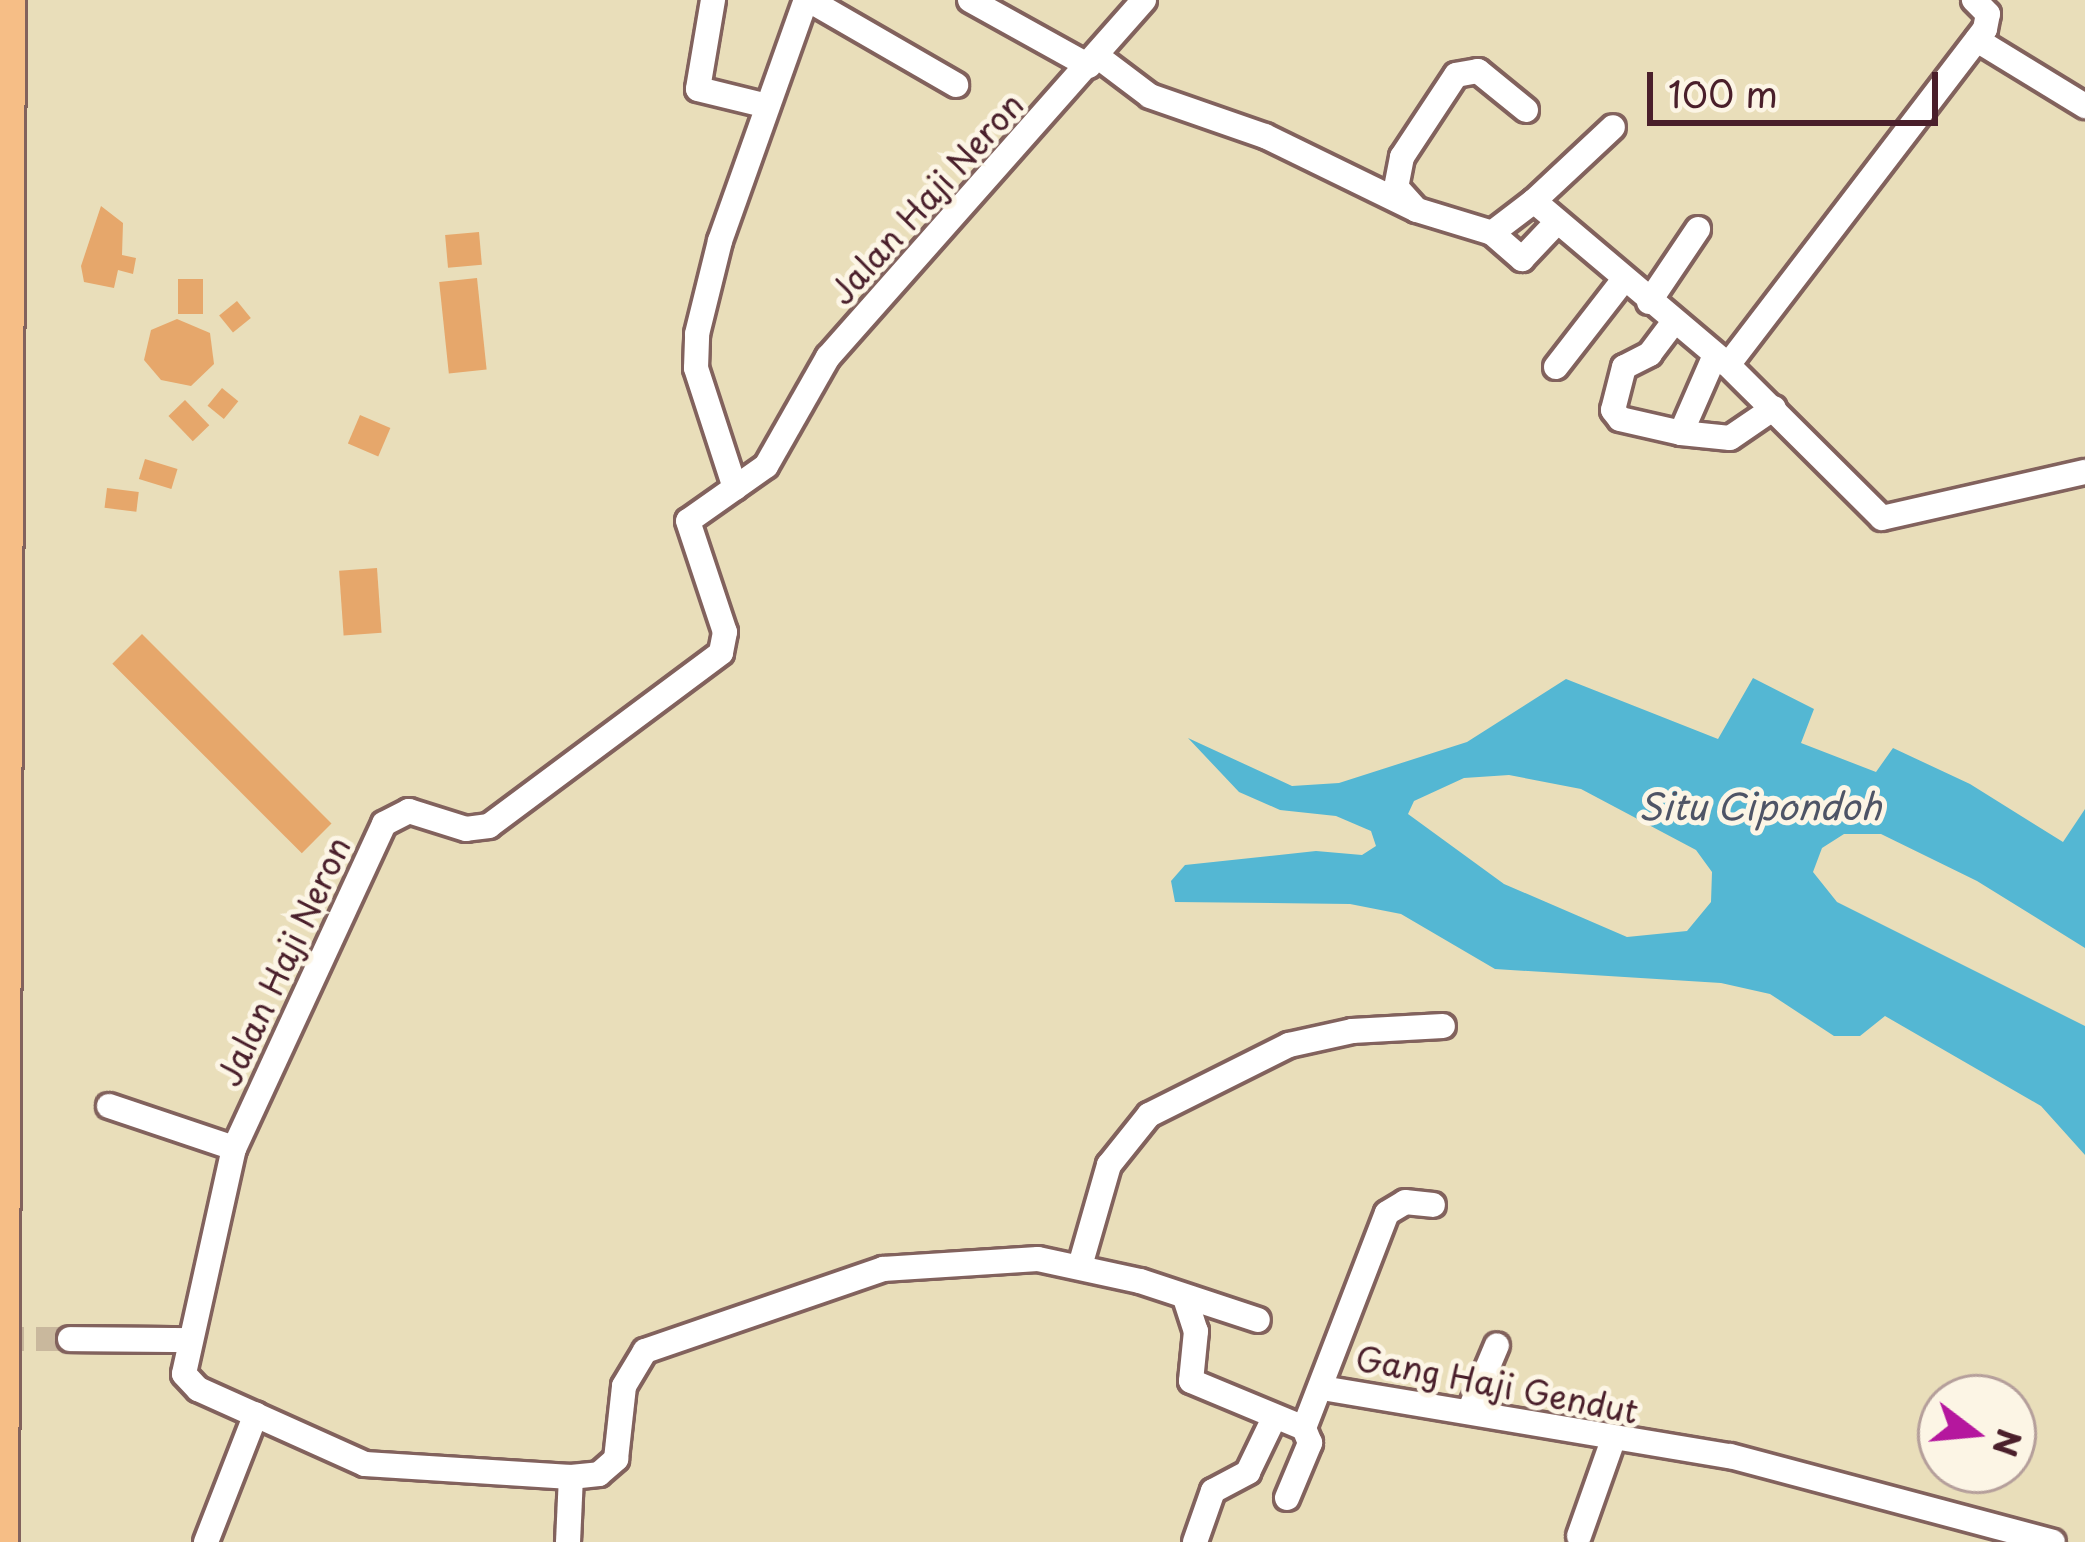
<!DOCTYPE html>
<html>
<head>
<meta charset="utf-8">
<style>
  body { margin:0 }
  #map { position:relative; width:2085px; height:1542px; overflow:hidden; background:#e9deba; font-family:"Playpen Sans",sans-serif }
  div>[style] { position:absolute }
  .water>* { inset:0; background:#54b7d3 }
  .building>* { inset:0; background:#e6a76b; transform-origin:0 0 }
  .minor-tunnel>* { height:24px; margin-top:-12px; transform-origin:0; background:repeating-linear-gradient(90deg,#c9b89d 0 24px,transparent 0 36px) }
  .roads { filter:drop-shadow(3px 0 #82625d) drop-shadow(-3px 0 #82625d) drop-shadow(0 3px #82625d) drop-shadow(0 -3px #82625d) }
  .minor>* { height:24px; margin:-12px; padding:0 12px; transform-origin:12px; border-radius:12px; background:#fff }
  .highway>* { height:36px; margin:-18px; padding:0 18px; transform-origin:18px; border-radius:18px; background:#f6be86 }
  span { translate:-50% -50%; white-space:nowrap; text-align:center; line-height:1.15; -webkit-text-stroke:10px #fcf5e5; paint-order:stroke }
  .street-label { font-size:33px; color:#4a1f2b }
  .water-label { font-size:36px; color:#4e5466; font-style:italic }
  .north { position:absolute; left:1917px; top:1374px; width:120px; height:120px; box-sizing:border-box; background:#fcf5e5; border:3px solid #b59f9b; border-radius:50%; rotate:106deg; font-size:33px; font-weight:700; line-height:48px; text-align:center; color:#4a1f2b }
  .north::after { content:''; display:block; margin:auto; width:42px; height:54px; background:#b5179e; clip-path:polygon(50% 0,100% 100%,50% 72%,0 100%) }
  .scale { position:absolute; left:1647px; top:72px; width:291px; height:54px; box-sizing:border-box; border:6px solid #4a1f2b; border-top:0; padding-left:15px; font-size:36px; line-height:42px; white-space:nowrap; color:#4a1f2b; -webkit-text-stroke:9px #fcf5e5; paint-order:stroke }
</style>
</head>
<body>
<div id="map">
  <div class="water">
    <i style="clip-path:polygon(evenodd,1753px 678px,1814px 709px,1801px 743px,1876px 772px,1893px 748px,1970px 784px,2063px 842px,2085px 809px,2085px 948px,1977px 881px,1881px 834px,1844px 834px,1822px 848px,1813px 872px,1837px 902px,2085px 1026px,2085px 1155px,2041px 1106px,1885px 1016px,1860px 1036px,1834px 1036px,1770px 994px,1721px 983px,1495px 969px,1401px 914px,1350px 904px,1175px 902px,1171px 881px,1185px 865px,1316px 851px,1362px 855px,1376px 846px,1371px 831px,1336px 816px,1280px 810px,1239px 792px,1188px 738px,1292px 786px,1339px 783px,1467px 742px,1566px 679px,1718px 739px,1753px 678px,1509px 775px,1581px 789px,1696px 850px,1712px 872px,1711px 902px,1687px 931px,1627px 937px,1504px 884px,1408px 814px,1414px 801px,1464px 778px,1509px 775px)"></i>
  </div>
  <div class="building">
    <i style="clip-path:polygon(101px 206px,123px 223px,122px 255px,136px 258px,133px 274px,118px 270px,114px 288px,84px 282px,81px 266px)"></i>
    <i style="left:479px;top:232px;width:33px;height:34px;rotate:85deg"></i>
    <i style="left:477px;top:278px;width:92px;height:38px;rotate:84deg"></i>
    <i style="left:178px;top:279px;width:25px;height:35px"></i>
    <i style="left:237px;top:301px;width:22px;height:23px;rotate:51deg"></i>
    <i style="clip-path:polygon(177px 319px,210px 333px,214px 364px,191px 386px,161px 380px,144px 360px,151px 330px)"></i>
    <i style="left:222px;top:388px;width:21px;height:23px;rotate:39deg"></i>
    <i style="left:185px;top:400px;width:35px;height:23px;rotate:46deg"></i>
    <i style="left:360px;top:415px;width:33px;height:31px;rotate:23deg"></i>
    <i style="left:145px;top:459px;width:34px;height:21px;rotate:17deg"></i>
    <i style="left:107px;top:488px;width:32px;height:20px;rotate:7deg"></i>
    <i style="left:377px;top:568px;width:65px;height:38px;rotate:86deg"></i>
    <i style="left:142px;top:634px;width:268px;height:42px;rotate:45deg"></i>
  </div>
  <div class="minor-tunnel">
    <i style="left:0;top:1339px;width:70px"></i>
  </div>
  <div class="roads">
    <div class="minor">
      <i style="left:713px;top:0;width:90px;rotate:99.6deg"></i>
      <i style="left:698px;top:89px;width:71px;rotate:13.8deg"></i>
      <i style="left:809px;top:0;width:170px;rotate:30deg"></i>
      <i style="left:970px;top:0;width:136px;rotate:29deg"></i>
      <i style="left:1144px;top:0;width:477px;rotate:131.5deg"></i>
      <i style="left:828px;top:357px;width:125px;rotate:119.6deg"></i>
      <i style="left:766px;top:466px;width:95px;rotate:144.8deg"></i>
      <i style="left:688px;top:521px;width:117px;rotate:71.6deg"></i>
      <i style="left:725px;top:632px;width:21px;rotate:101deg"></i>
      <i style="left:721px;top:653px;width:289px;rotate:143.3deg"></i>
      <i style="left:489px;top:826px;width:23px;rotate:173deg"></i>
      <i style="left:466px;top:829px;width:60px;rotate:-162.5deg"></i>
      <i style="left:409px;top:811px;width:28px;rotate:153deg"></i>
      <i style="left:384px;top:824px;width:357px;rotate:114.8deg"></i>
      <i style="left:234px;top:1148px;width:231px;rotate:102.5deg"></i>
      <i style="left:184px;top:1374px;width:21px;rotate:47deg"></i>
      <i style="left:198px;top:1389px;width:183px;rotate:24.2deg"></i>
      <i style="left:365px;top:1464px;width:206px;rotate:3.6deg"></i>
      <i style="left:571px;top:1477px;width:28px;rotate:-6deg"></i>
      <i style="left:599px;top:1474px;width:23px;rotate:-41deg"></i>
      <i style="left:616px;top:1459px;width:73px;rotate:-83.7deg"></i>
      <i style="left:624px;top:1386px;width:41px;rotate:-59deg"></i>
      <i style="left:645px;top:1351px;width:252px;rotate:-19deg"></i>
      <i style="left:883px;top:1269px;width:155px;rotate:-3.7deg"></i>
      <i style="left:1038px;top:1259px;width:104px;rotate:12.2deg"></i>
      <i style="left:1140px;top:1281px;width:124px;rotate:18.3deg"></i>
      <i style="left:1977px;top:40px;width:127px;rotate:31.4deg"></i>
      <i style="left:1097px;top:56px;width:66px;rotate:37deg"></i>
      <i style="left:1150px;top:96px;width:122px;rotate:19.2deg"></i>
      <i style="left:1265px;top:136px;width:167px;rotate:26deg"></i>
      <i style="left:1526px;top:110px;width:62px;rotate:-140.9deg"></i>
      <i style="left:1478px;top:71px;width:22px;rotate:170deg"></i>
      <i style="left:1456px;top:75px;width:98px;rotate:123.4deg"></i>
      <i style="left:1402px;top:157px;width:31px;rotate:101deg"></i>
      <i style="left:1396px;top:187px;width:31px;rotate:48deg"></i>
      <i style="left:1417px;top:210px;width:78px;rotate:17deg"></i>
      <i style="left:1492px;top:233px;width:53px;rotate:-37.3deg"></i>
      <i style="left:1534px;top:201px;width:254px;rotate:40.2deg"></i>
      <i style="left:1728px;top:365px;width:217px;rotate:44.8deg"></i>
      <i style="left:1882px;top:518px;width:208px;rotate:-12.8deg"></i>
      <i style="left:1534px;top:201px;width:108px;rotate:-43.1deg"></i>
      <i style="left:1492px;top:233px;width:40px;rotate:41deg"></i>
      <i style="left:1522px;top:259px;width:50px;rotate:-46.6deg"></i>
      <i style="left:1649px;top:302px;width:88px;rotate:-56.1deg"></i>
      <i style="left:1673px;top:323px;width:39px;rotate:127deg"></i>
      <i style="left:1650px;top:354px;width:29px;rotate:153deg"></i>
      <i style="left:1624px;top:367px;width:44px;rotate:104.3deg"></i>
      <i style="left:1613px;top:410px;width:11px;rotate:52deg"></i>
      <i style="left:1620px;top:419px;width:63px;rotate:12.9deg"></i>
      <i style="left:1681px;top:433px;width:85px;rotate:-66.4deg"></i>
      <i style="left:1728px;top:365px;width:423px;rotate:-52.6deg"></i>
      <i style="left:1985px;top:29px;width:15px;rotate:-79deg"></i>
      <i style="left:1988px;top:14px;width:20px;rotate:-135deg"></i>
      <i style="left:1556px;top:367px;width:108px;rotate:-52.2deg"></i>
      <i style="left:1681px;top:433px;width:49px;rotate:5.8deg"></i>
      <i style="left:1730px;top:438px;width:53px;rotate:-34.3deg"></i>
      <i style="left:735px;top:488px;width:126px;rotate:-108deg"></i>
      <i style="left:696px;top:368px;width:34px;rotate:-88deg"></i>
      <i style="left:697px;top:334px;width:96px;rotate:-76.1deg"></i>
      <i style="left:720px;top:241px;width:256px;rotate:-70.4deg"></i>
      <i style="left:109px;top:1106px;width:132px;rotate:18.6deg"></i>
      <i style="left:1080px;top:1266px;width:105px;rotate:-74deg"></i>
      <i style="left:1109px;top:1165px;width:64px;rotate:-51.3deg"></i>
      <i style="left:1149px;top:1115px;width:157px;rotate:-26.6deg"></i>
      <i style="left:1289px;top:1045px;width:65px;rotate:-12.5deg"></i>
      <i style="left:1352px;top:1031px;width:91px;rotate:-3.1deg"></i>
      <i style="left:1186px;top:1301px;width:32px;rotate:72deg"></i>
      <i style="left:1196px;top:1331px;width:50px;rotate:95.7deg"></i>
      <i style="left:1191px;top:1381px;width:122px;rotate:22.6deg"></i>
      <i style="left:70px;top:1339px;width:119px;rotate:0.5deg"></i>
      <i style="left:1322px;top:1388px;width:414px;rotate:9.5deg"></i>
      <i style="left:1730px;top:1456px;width:334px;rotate:14.9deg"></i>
      <i style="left:1470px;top:1409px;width:69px;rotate:-67.1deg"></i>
      <i style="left:1304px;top:1428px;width:230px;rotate:-68.9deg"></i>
      <i style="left:1387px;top:1213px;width:21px;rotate:-31deg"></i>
      <i style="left:1405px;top:1202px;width:28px;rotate:6deg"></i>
      <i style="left:1287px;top:1498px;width:60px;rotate:-67.3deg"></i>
      <i style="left:1310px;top:1443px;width:16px;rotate:-112deg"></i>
      <i style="left:1579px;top:1536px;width:102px;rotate:-70.5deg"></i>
      <i style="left:206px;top:1542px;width:137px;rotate:-68.7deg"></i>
      <i style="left:568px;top:1542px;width:65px;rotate:-87.4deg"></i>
      <i style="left:1195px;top:1542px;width:54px;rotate:-70.6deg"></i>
      <i style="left:1213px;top:1491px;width:40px;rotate:-28deg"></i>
      <i style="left:1248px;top:1472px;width:60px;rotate:-64.3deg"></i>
    </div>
    <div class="highway">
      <i style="left:0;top:1542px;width:1542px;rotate:-89.74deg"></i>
    </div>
  </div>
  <div class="street-label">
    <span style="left:926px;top:198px;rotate:-48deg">Jalan Haji Neron</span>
    <span style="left:283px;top:961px;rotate:-65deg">Jalan Haji Neron</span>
    <span style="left:1497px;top:1384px;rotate:11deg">Gang Haji Gendut</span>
  </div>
  <div class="water-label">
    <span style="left:1760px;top:806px">Situ Cipondoh</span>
  </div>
  <div class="north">N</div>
  <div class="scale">100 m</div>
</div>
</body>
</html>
